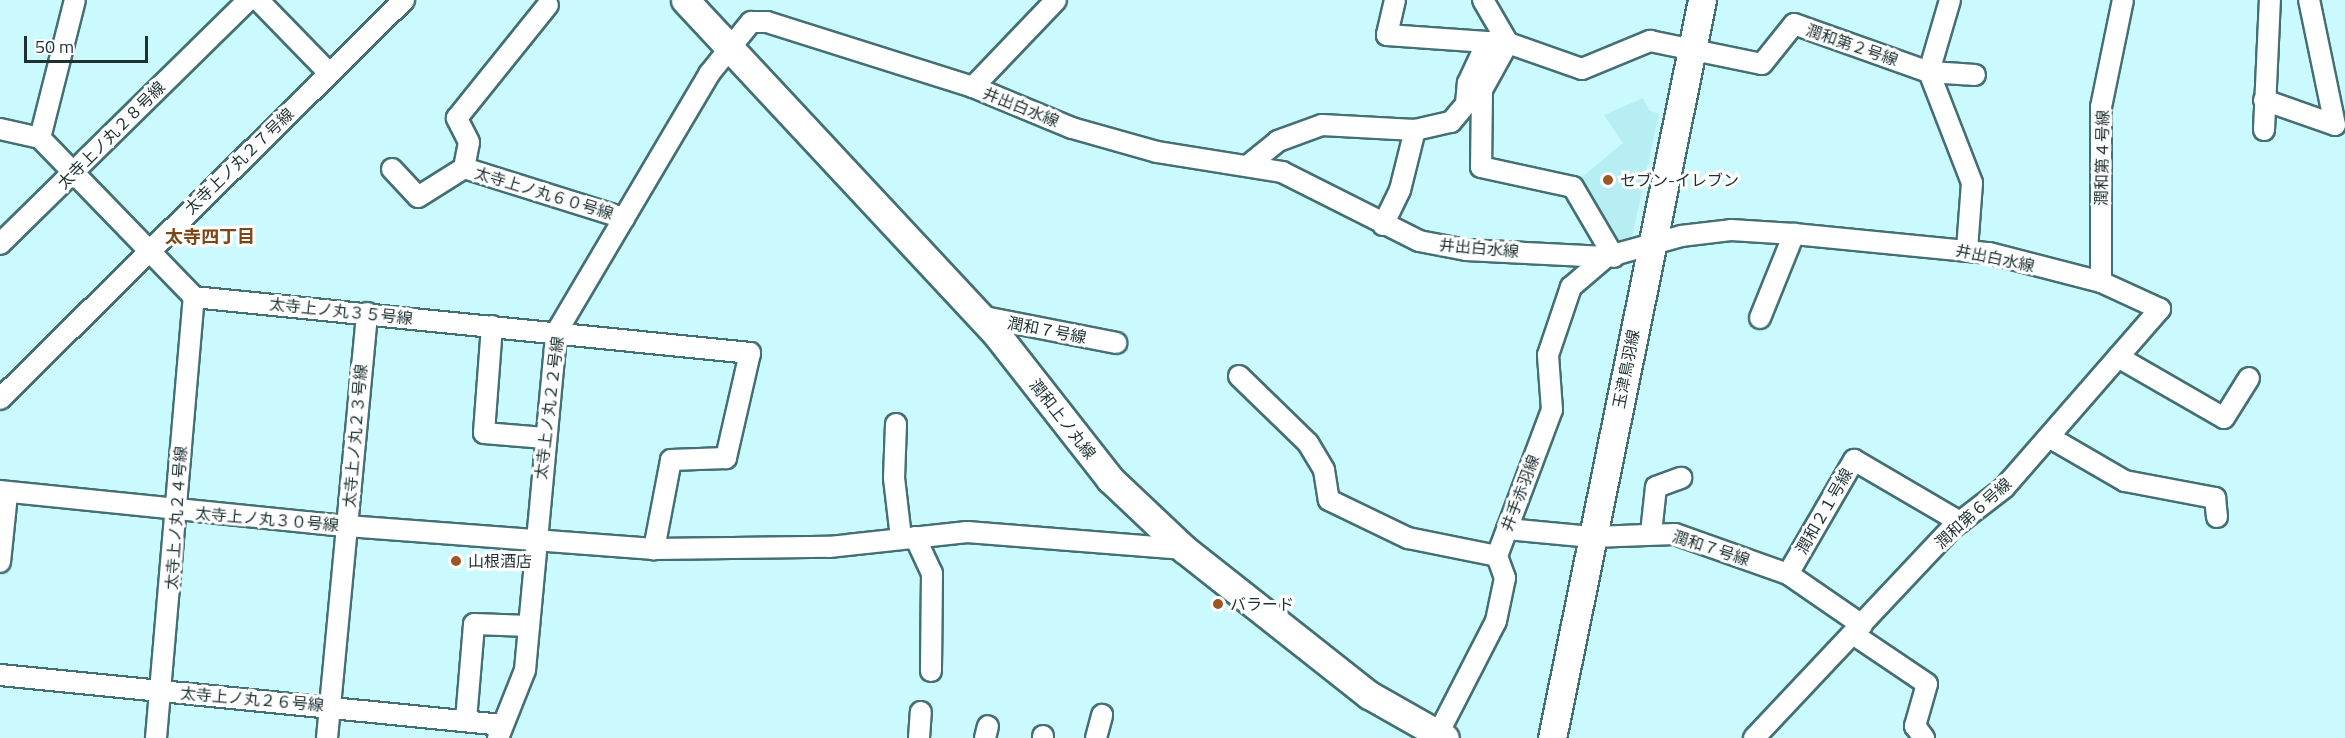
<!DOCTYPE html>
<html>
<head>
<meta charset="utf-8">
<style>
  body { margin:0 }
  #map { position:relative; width:2345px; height:738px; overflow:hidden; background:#cbfafe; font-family:"Titillium Web","Noto Sans JP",sans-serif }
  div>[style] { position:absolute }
  .built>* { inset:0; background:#b6eef4 }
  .roads { filter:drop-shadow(2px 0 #446f73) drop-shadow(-2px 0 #446f73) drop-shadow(0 2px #446f73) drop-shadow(0 -2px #446f73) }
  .street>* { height:20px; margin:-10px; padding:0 10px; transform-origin:10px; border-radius:10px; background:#fff }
  .secondary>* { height:27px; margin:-13.5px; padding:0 13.5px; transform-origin:13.5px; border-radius:13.5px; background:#fff }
  .dots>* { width:16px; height:16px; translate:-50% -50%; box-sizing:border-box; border:3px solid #fff; border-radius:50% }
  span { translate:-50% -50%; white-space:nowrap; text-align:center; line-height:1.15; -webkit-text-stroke:6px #fff; paint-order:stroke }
  .street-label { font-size:16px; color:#1d3032 }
  .poi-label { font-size:16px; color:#1d3032 }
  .left { translate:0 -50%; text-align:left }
  .neighbourhood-label { font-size:18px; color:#7f4514; font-weight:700 }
  .scale { position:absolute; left:24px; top:36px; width:124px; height:27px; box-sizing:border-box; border:3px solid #1d3032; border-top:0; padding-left:8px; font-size:18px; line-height:21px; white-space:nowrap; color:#1d3032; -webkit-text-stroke:4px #fff; paint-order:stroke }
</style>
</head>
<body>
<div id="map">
  <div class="built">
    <i style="clip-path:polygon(1643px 98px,1649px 110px,1659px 114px,1632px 237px,1619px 248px,1577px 181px,1623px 143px,1604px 115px)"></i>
  </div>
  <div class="roads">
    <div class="street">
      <i style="left:258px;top:0;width:102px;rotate:45.8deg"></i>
      <i style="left:1395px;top:0;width:36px;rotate:103deg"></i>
      <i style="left:1387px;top:35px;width:100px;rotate:4deg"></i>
      <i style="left:1483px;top:0;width:50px;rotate:59.8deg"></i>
      <i style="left:1508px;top:43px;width:54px;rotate:119deg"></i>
      <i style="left:1482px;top:90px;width:77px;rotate:90.7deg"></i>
      <i style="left:1481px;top:167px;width:94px;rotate:12.3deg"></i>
      <i style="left:1573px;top:187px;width:81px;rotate:59.6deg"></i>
      <i style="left:1950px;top:0;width:75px;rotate:106.3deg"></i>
      <i style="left:1929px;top:72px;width:119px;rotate:68.8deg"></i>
      <i style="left:1972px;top:183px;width:67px;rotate:94.3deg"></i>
      <i style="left:973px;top:87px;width:120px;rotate:-46.3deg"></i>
      <i style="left:2264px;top:100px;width:75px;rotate:19.4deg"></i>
      <i style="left:2335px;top:125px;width:128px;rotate:-101.7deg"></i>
      <i style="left:0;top:129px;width:41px;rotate:12.7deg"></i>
      <i style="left:40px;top:138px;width:221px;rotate:45.9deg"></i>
      <i style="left:194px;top:297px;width:559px;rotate:5.75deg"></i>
      <i style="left:750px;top:353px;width:108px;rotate:102.9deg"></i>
      <i style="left:726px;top:458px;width:55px;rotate:177.9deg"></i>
      <i style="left:671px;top:460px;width:91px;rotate:100.8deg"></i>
      <i style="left:2264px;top:130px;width:130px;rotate:-87.4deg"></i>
      <i style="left:40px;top:138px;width:142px;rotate:-75.8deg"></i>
      <i style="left:1251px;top:163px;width:35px;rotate:-39deg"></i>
      <i style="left:1278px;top:141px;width:47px;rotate:-20deg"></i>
      <i style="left:1322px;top:125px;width:93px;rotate:3.1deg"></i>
      <i style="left:1415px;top:130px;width:37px;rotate:-13deg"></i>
      <i style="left:1451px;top:122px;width:23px;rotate:-50deg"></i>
      <i style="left:1466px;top:104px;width:21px;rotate:-85deg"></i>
      <i style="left:1468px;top:83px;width:45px;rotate:-65.1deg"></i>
      <i style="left:1487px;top:42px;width:21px;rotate:3deg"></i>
      <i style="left:1508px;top:43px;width:78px;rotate:19.4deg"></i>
      <i style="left:1582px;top:69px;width:74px;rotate:-22.4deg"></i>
      <i style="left:1650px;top:41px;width:114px;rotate:11.6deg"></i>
      <i style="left:1762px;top:64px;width:51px;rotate:-51.3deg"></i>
      <i style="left:1794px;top:24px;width:143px;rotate:19.6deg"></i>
      <i style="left:1929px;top:72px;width:46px;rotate:3.7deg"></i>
      <i style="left:464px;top:168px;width:26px;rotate:-79deg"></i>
      <i style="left:469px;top:142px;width:27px;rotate:-117deg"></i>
      <i style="left:457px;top:118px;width:145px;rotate:-51.2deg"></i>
      <i style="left:464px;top:168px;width:168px;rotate:17.4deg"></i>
      <i style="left:392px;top:169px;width:38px;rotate:47deg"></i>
      <i style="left:418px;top:197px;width:54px;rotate:-32.2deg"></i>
      <i style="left:1383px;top:225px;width:39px;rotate:-64deg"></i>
      <i style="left:1400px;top:190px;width:62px;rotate:-76deg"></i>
      <i style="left:0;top:244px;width:348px;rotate:-44.5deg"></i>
      <i style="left:2101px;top:282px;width:175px;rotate:-90deg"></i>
      <i style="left:2101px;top:107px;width:109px;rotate:-78.4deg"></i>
      <i style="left:979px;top:316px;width:140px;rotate:11.1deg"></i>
      <i style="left:1760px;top:318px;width:91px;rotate:-68deg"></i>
      <i style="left:492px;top:326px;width:107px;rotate:94.3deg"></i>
      <i style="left:484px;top:433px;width:61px;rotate:4.7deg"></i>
      <i style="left:2118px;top:357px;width:122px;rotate:29.9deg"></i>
      <i style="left:2224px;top:418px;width:47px;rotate:-58deg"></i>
      <i style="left:1239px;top:376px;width:96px;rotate:44.2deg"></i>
      <i style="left:1308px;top:443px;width:31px;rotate:59deg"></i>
      <i style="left:1324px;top:470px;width:30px;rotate:81deg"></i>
      <i style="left:1329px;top:500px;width:88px;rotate:25.7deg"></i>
      <i style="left:1408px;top:538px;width:91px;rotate:11.4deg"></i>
      <i style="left:0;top:399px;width:568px;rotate:-44.64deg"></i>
      <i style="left:896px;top:424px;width:54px;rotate:92.1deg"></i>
      <i style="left:894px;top:478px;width:60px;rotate:83.3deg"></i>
      <i style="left:2049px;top:437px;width:88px;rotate:30.1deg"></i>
      <i style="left:2125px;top:481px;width:92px;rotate:10.7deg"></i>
      <i style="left:2215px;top:498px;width:19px;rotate:84deg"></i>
      <i style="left:0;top:491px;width:349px;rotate:5.8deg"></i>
      <i style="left:347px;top:526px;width:308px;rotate:4.3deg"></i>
      <i style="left:654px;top:549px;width:175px;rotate:-0.7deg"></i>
      <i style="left:829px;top:547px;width:139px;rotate:-6.2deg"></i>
      <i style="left:967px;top:532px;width:218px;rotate:4.5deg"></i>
      <i style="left:1507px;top:529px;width:85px;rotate:5.4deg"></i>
      <i style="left:1592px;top:537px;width:83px;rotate:-2.1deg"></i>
      <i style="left:1675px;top:534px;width:120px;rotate:19.5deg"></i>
      <i style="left:1788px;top:574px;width:90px;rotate:34.6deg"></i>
      <i style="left:1651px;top:533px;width:46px;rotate:-83.8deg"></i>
      <i style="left:1656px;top:487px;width:27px;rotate:-20deg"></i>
      <i style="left:915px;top:537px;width:40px;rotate:65deg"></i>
      <i style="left:932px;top:573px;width:98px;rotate:90.6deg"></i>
      <i style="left:0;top:562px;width:68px;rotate:-84.1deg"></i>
      <i style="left:1788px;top:574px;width:132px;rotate:-59.9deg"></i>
      <i style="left:1854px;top:460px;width:123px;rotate:30.3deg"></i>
      <i style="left:1853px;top:634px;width:89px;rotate:34deg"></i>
      <i style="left:1927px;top:684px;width:44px;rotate:105.9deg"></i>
      <i style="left:1915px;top:726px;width:15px;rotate:53deg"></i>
      <i style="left:0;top:675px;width:505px;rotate:5.68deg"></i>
      <i style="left:466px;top:720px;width:96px;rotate:-85.2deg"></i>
      <i style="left:474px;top:624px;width:55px;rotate:2.1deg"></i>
      <i style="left:1438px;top:734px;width:127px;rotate:-62.8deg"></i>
      <i style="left:1496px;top:621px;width:44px;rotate:-78.2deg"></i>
      <i style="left:1505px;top:578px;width:23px;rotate:-110deg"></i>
      <i style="left:1497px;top:556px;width:156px;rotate:-69.4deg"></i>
      <i style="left:1552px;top:410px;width:55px;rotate:-94.2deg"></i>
      <i style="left:1548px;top:355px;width:72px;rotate:-71.3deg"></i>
      <i style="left:1571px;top:287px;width:46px;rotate:-40.6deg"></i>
      <i style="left:156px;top:738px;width:443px;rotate:-85.1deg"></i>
      <i style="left:327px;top:738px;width:427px;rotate:-84.6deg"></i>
      <i style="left:498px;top:738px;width:73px;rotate:-68.3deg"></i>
      <i style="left:525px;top:670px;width:338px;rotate:-84.7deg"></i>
      <i style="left:556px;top:333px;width:301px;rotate:-59.4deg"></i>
      <i style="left:709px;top:74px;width:67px;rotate:-51.1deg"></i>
      <i style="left:751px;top:22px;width:16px"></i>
      <i style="left:767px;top:22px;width:216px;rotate:17.5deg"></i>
      <i style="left:973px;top:87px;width:107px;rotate:22.5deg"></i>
      <i style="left:1072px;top:128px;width:88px;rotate:15.8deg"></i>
      <i style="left:1157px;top:152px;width:127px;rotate:9.1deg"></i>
      <i style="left:1282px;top:172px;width:153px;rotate:26.7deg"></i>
      <i style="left:1419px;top:241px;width:48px;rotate:10.8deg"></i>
      <i style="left:1466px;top:250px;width:140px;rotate:2.9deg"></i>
      <i style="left:1606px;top:257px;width:78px;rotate:-15.6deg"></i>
      <i style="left:1681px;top:236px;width:50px;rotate:-6.8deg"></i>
      <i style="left:1731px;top:230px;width:63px;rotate:3.6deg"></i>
      <i style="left:1794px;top:234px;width:196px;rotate:5.6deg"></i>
      <i style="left:1989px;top:253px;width:116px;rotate:14.5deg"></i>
      <i style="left:2101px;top:282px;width:65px;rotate:24.6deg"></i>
      <i style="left:2160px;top:309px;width:237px;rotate:131.1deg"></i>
      <i style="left:2004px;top:488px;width:66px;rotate:142.4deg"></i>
      <i style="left:1952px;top:528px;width:289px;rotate:133.3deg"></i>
      <i style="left:919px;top:738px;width:26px;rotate:-86deg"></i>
      <i style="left:985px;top:738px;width:12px;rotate:-76deg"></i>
      <i style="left:1043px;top:738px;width:2px;rotate:-90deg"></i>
      <i style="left:1096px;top:738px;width:24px;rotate:-75deg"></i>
    </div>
    <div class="secondary">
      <i style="left:685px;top:0;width:459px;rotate:47deg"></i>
      <i style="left:998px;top:336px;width:182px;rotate:51.9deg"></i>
      <i style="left:1110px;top:479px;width:102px;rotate:43.4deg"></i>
      <i style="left:1184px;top:549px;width:236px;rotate:38.3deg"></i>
      <i style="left:1369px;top:695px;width:87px;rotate:29.5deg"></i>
      <i style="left:1552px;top:738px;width:753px;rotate:-78.51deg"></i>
    </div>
  </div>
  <div class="dots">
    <i style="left:1608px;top:180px;background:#9a5825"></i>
    <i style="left:456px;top:561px;background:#9a5825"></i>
    <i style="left:1218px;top:604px;background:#9a5825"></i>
  </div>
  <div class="street-label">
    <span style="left:1852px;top:45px;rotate:19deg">潤和第２号線</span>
    <span style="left:1021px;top:107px;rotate:22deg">井出白水線</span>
    <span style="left:111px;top:135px;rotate:-45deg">太寺上ノ丸２８号線</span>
    <span style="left:2102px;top:158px;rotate:-89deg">潤和第４号線</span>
    <span style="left:239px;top:161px;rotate:-44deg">太寺上ノ丸２７号線</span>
    <span style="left:544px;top:193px;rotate:17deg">太寺上ノ丸６０号線</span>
    <span style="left:1479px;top:248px;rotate:5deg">井出白水線</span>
    <span style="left:1995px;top:258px;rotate:12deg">井出白水線</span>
    <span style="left:341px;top:311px;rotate:6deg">太寺上ノ丸３５号線</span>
    <span style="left:1047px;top:330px;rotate:11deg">潤和７号線</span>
    <span style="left:1626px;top:369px;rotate:-79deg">玉津鳥羽線</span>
    <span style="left:549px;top:408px;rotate:-83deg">太寺上ノ丸２２号線</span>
    <span style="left:1063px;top:419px;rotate:52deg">潤和上ノ丸線</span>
    <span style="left:355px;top:436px;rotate:-85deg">太寺上ノ丸２３号線</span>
    <span style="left:1520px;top:493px;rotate:-69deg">井手赤羽線</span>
    <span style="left:1824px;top:511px;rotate:-60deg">潤和２１号線</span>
    <span style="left:1973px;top:513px;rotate:-42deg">潤和第６号線</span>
    <span style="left:176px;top:518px;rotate:-86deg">太寺上ノ丸２４号線</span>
    <span style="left:267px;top:519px;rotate:5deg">太寺上ノ丸３０号線</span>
    <span style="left:1711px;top:548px;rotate:18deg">潤和７号線</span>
    <span style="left:252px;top:699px;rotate:5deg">太寺上ノ丸２６号線</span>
  </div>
  <div class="poi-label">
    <span class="left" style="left:1620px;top:180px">セブン-イレブン</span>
    <span class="left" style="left:468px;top:561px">山根酒店</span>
    <span class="left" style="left:1230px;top:604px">バラード</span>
  </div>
  <div class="neighbourhood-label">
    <span style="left:210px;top:237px">太寺四丁目</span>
  </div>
  <div class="scale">50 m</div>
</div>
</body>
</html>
